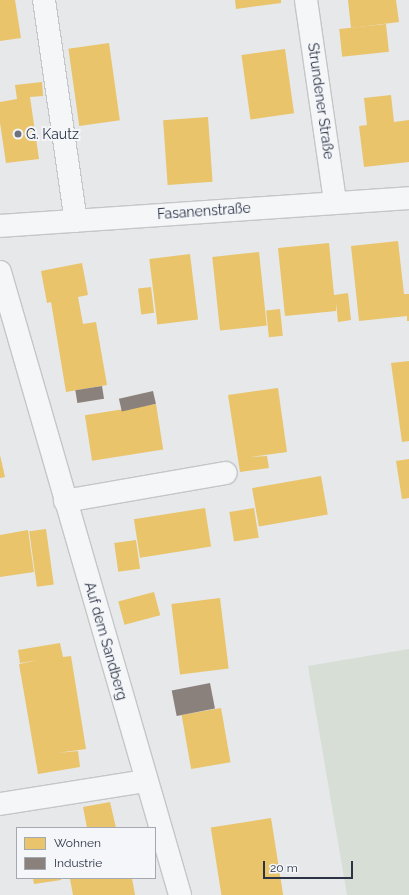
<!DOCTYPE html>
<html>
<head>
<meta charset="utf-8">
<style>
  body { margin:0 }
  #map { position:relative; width:409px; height:895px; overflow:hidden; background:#e6e8ea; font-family:Raleway,sans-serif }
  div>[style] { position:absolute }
  .green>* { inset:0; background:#d6ded6 }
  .homes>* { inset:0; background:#e9c46a; transform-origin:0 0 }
  .industry>* { inset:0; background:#8a817c; transform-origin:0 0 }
  .roads { filter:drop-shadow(1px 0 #c4c6c8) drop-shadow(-1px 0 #c4c6c8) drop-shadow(0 1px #c4c6c8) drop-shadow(0 -1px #c4c6c8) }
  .street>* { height:22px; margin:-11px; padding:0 11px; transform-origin:11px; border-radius:11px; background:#f5f6f7 }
  .dots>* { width:11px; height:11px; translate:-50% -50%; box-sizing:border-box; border:2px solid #f4f6f9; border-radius:50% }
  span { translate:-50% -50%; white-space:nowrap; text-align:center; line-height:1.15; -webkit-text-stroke:4px #f4f6f9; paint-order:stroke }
  .street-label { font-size:14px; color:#2b3345 }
  .poi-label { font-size:14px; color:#2b3345 }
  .left { translate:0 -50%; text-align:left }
  .legend { position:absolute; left:16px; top:827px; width:140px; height:52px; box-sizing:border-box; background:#f4f6f9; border:1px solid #a4a8b1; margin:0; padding:5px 7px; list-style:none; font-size:12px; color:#2b3345 }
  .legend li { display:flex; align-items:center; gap:8px; height:20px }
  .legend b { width:20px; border:1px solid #a4a8b1 }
  .scale { position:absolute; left:263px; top:861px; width:90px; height:18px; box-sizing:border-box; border:2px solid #2b3345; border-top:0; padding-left:5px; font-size:12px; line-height:14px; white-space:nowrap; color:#2b3345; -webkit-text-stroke:3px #f4f6f9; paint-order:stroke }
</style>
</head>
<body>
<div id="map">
  <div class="green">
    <i style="clip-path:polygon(409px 649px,409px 895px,347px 895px,308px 666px)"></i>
  </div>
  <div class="homes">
    <i style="clip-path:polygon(0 0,15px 0,21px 38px,0 41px)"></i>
    <i style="clip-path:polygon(235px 0,281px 0,281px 3px,236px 9px)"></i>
    <i style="clip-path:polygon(348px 0,396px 0,399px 22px,351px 28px)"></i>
    <i style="left:386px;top:24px;width:28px;height:47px;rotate:84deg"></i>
    <i style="left:109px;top:43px;width:78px;height:41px;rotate:82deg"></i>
    <i style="left:285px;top:49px;width:65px;height:44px;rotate:82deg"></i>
    <i style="clip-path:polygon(42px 82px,43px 96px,30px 97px,39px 159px,6px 163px,0 123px,0 102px,17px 99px,15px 85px)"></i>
    <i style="clip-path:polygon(391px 95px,394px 122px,409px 120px,409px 162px,364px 167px,359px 126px,367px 125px,364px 98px)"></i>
    <i style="left:208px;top:117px;width:65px;height:45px;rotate:86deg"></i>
    <i style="clip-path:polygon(398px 241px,404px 294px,409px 294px,409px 321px,407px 321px,407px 316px,359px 321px,351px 246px)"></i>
    <i style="clip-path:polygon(329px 243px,334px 295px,348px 293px,351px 320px,338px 322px,336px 303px,336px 311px,285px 316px,278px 248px)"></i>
    <i style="left:259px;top:252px;width:74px;height:47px;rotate:84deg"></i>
    <i style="left:190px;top:254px;width:66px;height:41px;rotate:83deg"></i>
    <i style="clip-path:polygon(82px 263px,88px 295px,78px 297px,83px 324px,96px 322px,107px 385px,66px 392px,51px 302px,47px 303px,41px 271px)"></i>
    <i style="left:151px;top:287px;width:26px;height:13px;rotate:83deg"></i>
    <i style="left:280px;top:309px;width:27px;height:14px;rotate:84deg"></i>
    <i style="clip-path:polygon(409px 361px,409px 441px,402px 442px,391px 363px)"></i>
    <i style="clip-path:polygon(278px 388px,287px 452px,251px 457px,267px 456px,269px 468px,240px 472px,228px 395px)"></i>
    <i style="left:156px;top:404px;width:46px;height:72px;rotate:81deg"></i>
    <i style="clip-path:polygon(0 455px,5px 477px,0 478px)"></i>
    <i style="clip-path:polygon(409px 459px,409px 498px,402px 499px,396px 461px)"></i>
    <i style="left:321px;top:476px;width:39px;height:70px;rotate:80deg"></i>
    <i style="left:205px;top:508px;width:39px;height:72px;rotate:81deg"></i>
    <i style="left:254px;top:508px;width:30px;height:25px;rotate:81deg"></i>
    <i style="left:46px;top:529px;width:56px;height:17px;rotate:82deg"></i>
    <i style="clip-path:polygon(28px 530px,34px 572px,0 577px,0 535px)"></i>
    <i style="left:136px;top:540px;width:29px;height:22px;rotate:82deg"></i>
    <i style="left:154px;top:592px;width:24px;height:37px;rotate:75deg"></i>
    <i style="left:220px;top:598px;width:71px;height:49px;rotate:83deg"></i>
    <i style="clip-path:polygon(60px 643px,63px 657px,71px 656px,86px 749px,57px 753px,78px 751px,80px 767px,38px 774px,19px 664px,38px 660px,20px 663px,18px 650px)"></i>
    <i style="left:221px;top:708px;width:55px;height:40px;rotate:80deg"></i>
    <i style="clip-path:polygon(110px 802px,116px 828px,87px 828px,83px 807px)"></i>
    <i style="left:271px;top:818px;width:78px;height:61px;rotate:81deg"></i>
    <i style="clip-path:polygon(33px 878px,61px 878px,61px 880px,34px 884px)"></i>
    <i style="clip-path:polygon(77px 878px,132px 878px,135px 895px,73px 895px,70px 879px)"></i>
  </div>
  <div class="industry">
    <i style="left:102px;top:386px;width:13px;height:27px;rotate:81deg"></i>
    <i style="left:153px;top:391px;width:13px;height:35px;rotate:77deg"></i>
    <i style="left:210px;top:683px;width:26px;height:39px;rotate:79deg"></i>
  </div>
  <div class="roads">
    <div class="street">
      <i style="left:44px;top:0;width:223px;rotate:81.8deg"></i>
      <i style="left:306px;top:0;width:204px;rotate:81.8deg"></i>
      <i style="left:0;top:226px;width:410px;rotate:-3.9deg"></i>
      <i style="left:0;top:272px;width:648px;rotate:73.88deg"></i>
      <i style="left:65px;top:501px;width:163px;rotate:-9.9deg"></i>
      <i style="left:0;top:804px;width:148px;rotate:-9deg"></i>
    </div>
  </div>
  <div class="dots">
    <i style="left:18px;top:134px;background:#6c727f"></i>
  </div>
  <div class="street-label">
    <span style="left:321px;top:101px;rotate:82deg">Strundener Straße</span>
    <span style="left:204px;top:211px;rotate:-4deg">Fasanenstraße</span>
    <span style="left:106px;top:641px;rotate:74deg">Auf dem Sandberg</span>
  </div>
  <div class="poi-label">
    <span class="left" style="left:26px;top:134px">G. Kautz</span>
  </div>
  <ul class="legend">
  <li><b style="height:11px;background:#e9c46a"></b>Wohnen</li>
  <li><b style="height:11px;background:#8a817c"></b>Industrie</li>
  </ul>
  <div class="scale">20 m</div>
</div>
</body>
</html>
